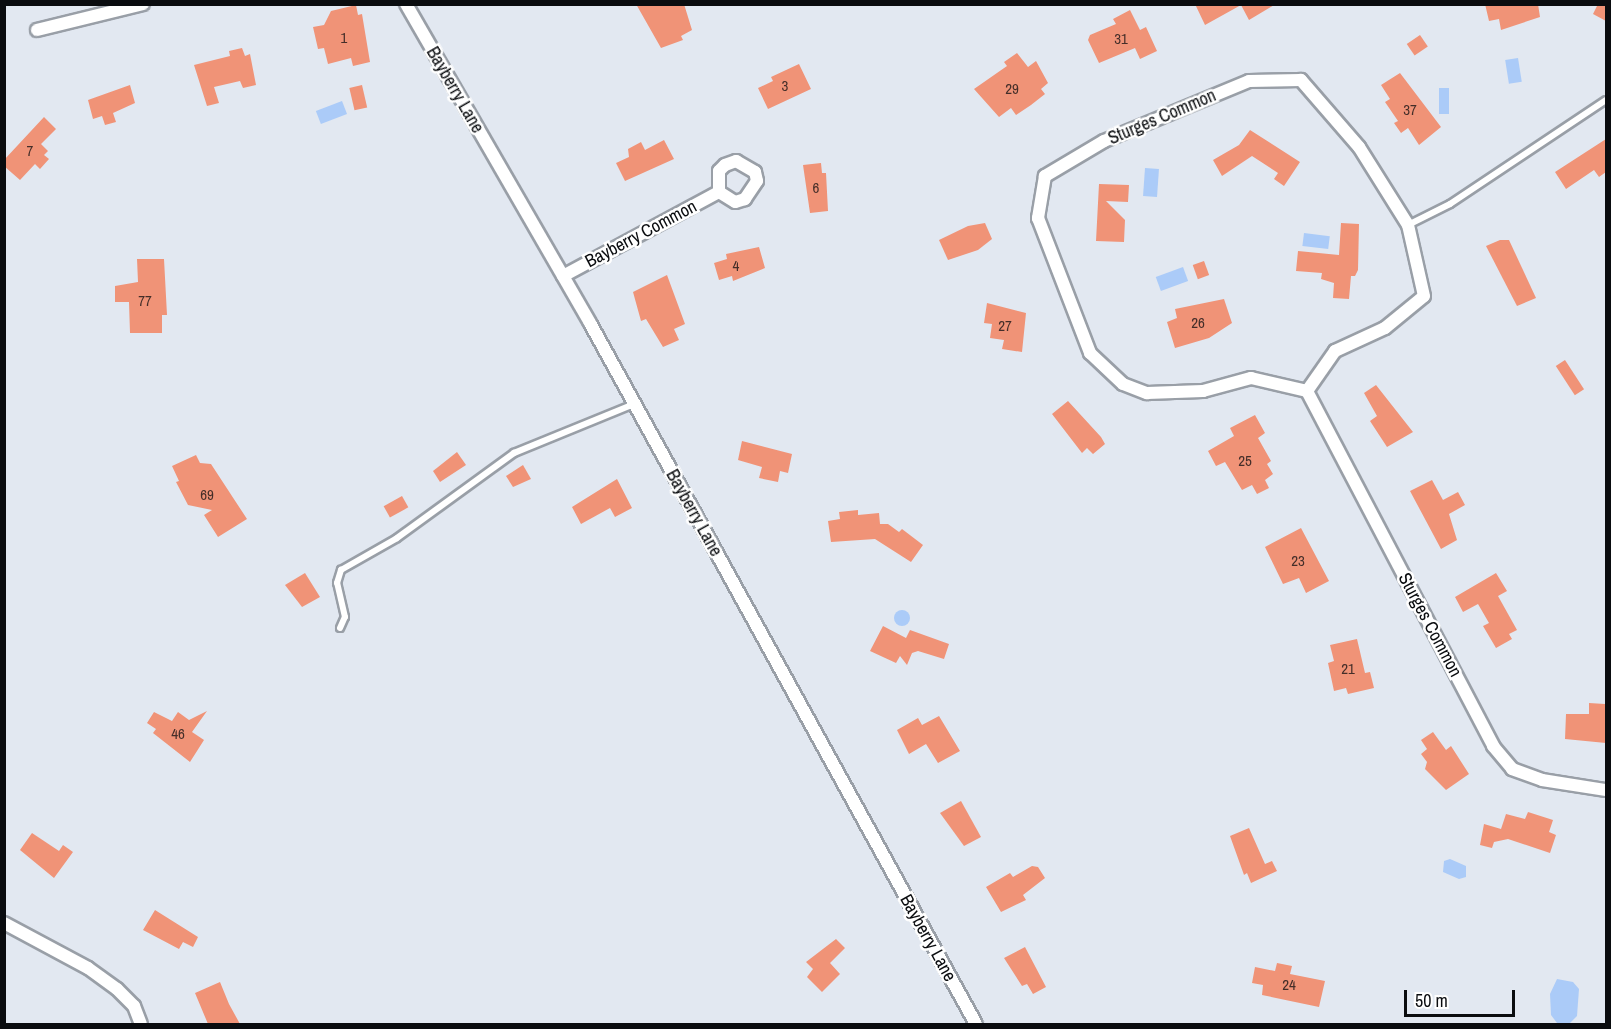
<!DOCTYPE html>
<html>
<head>
<meta charset="utf-8">
<style>
  body { margin:0 }
  #map { position:relative; width:1611px; height:1029px; overflow:hidden; background:#e2e8f1; font-family:"Archivo Narrow",sans-serif }
  div>[style] { position:absolute }
  .water>* { inset:0; background:#abcbf8; transform-origin:0 0 }
  .round { border-radius:50% }
  .building>* { inset:0; background:#f09377; transform-origin:0 0 }
  .roads { filter:drop-shadow(2px 0 #999fa7) drop-shadow(-2px 0 #999fa7) drop-shadow(0 2px #999fa7) drop-shadow(0 -2px #999fa7) }
  .service>* { height:6px; margin:-3px; padding:0 3px; transform-origin:3px; border-radius:3px; background:#fff }
  .minor>* { height:12px; margin:-6px; padding:0 6px; transform-origin:6px; border-radius:6px; background:#fff }
  span { translate:-50% -50%; white-space:nowrap; text-align:center; line-height:1.15; -webkit-text-stroke:5px #fff; paint-order:stroke }
  .number-label { font-size:15px; color:#442e29 }
  .number-label span { -webkit-text-stroke-width:0 }
  .street-label { font-size:18px; color:#0a0c0f }
  .frame { position:absolute; inset:0; border:6px solid #0a0c0f; pointer-events:none }
  .scale { position:absolute; left:1404px; top:990px; width:111px; height:27px; box-sizing:border-box; border:3px solid #0a0c0f; border-top:0; padding-left:8px; font-size:18px; line-height:21px; white-space:nowrap; color:#0a0c0f; -webkit-text-stroke:4px #fff; paint-order:stroke }
</style>
</head>
<body>
<div id="map">
  <div class="water">
    <i style="left:1518px;top:58px;width:24px;height:13px;rotate:81deg"></i>
    <i style="left:1439px;top:88px;width:10px;height:26px"></i>
    <i style="left:342px;top:101px;width:14px;height:28px;rotate:69deg"></i>
    <i style="left:1145px;top:168px;width:14px;height:28px;rotate:4deg"></i>
    <i style="left:1304px;top:233px;width:26px;height:13px;rotate:7deg"></i>
    <i style="left:1183px;top:267px;width:15px;height:29px;rotate:70deg"></i>
    <i class="round" style="left:894px;top:610px;width:16px;height:16px"></i>
    <i style="clip-path:polygon(1450px 859px,1466px 866px,1466px 877px,1459px 879px,1443px 872px,1444px 861px)"></i>
    <i style="clip-path:polygon(1557px 979px,1573px 982px,1579px 989px,1577px 1016px,1569px 1024px,1557px 1023px,1551px 1015px,1550px 994px)"></i>
  </div>
  <div class="building">
    <i style="clip-path:polygon(636px 4px,684px 4px,692px 30px,681px 36px,683px 40px,661px 48px)"></i>
    <i style="clip-path:polygon(1195px 4px,1276px 4px,1249px 20px,1241px 5px,1205px 25px)"></i>
    <i style="clip-path:polygon(1485px 4px,1538px 4px,1540px 17px,1501px 30px,1499px 19px,1489px 21px)"></i>
    <i style="clip-path:polygon(1598px 4px,1606px 4px,1606px 21px,1593px 14px)"></i>
    <i style="clip-path:polygon(356px 5px,358px 15px,362px 14px,370px 62px,353px 66px,351px 58px,328px 64px,324px 48px,318px 49px,313px 27px,324px 25px,331px 11px)"></i>
    <i style="clip-path:polygon(1130px 10px,1140px 30px,1146px 27px,1157px 51px,1140px 59px,1135px 48px,1099px 63px,1088px 40px,1090px 35px,1116px 24px,1113px 19px)"></i>
    <i style="left:1420px;top:35px;width:14px;height:16px;rotate:56deg"></i>
    <i style="clip-path:polygon(242px 48px,245px 56px,250px 54px,256px 85px,243px 88px,240px 81px,214px 87px,219px 103px,207px 106px,194px 65px,230px 56px,229px 51px)"></i>
    <i style="clip-path:polygon(1017px 53px,1028px 67px,1036px 61px,1048px 83px,1041px 89px,1045px 94px,1031px 105px,1016px 115px,1011px 108px,999px 117px,974px 89px,1007px 66px,1004px 62px)"></i>
    <i style="clip-path:polygon(799px 64px,811px 89px,768px 109px,758px 88px,773px 81px,771px 77px)"></i>
    <i style="clip-path:polygon(1400px 73px,1441px 127px,1419px 145px,1408px 128px,1401px 133px,1394px 123px,1398px 121px,1385px 102px,1390px 99px,1381px 85px)"></i>
    <i style="clip-path:polygon(130px 85px,135px 103px,113px 113px,116px 122px,105px 125px,102px 116px,93px 119px,88px 100px)"></i>
    <i style="left:362px;top:85px;width:23px;height:13px;rotate:77deg"></i>
    <i style="clip-path:polygon(44px 117px,56px 129px,41px 144px,48px 151px,44px 155px,49px 159px,40px 169px,35px 164px,20px 180px,4px 166px,4px 160px)"></i>
    <i style="clip-path:polygon(1250px 130px,1300px 162px,1284px 186px,1274px 179px,1278px 173px,1252px 156px,1222px 176px,1213px 160px,1239px 145px)"></i>
    <i style="clip-path:polygon(1606px 139px,1606px 172px,1599px 177px,1594px 170px,1566px 189px,1555px 172px)"></i>
    <i style="clip-path:polygon(664px 140px,674px 159px,625px 181px,616px 163px,629px 157px,628px 149px,641px 142px,645px 150px)"></i>
    <i style="clip-path:polygon(821px 163px,822px 173px,826px 173px,828px 211px,810px 213px,803px 165px)"></i>
    <i style="clip-path:polygon(1099px 184px,1129px 185px,1128px 202px,1106px 201px,1125px 220px,1124px 242px,1096px 241px)"></i>
    <i style="clip-path:polygon(985px 223px,992px 239px,978px 250px,948px 260px,939px 240px,968px 226px)"></i>
    <i style="clip-path:polygon(1341px 223px,1359px 224px,1358px 270px,1355px 276px,1351px 276px,1349px 299px,1333px 298px,1334px 283px,1321px 279px,1322px 273px,1296px 271px,1298px 251px,1339px 255px)"></i>
    <i style="clip-path:polygon(1500px 240px,1509px 240px,1536px 298px,1517px 306px,1486px 246px)"></i>
    <i style="clip-path:polygon(759px 247px,765px 268px,733px 281px,732px 276px,719px 280px,714px 263px,727px 259px,726px 254px)"></i>
    <i style="clip-path:polygon(137px 259px,164px 259px,167px 315px,162px 315px,162px 333px,130px 333px,129px 302px,115px 302px,115px 286px,138px 282px)"></i>
    <i style="left:1204px;top:261px;width:15px;height:12px;rotate:70deg"></i>
    <i style="clip-path:polygon(667px 275px,685px 324px,674px 329px,679px 340px,663px 347px,646px 319px,641px 321px,633px 292px)"></i>
    <i style="clip-path:polygon(1224px 299px,1232px 323px,1209px 338px,1175px 348px,1167px 322px,1177px 318px,1175px 309px)"></i>
    <i style="clip-path:polygon(987px 303px,1026px 313px,1022px 352px,1002px 349px,1004px 340px,990px 338px,992px 324px,984px 323px)"></i>
    <i style="left:1565px;top:360px;width:35px;height:11px;rotate:57deg"></i>
    <i style="clip-path:polygon(1376px 385px,1413px 432px,1387px 447px,1370px 421px,1377px 416px,1364px 393px)"></i>
    <i style="clip-path:polygon(1068px 401px,1101px 437px,1105px 444px,1093px 454px,1087px 448px,1082px 453px,1052px 414px)"></i>
    <i style="clip-path:polygon(1255px 415px,1265px 433px,1258px 438px,1271px 461px,1267px 464px,1273px 474px,1265px 480px,1269px 488px,1257px 494px,1252px 485px,1242px 490px,1225px 462px,1216px 466px,1208px 451px,1234px 436px,1230px 428px)"></i>
    <i style="clip-path:polygon(742px 441px,792px 454px,788px 473px,780px 471px,778px 482px,759px 478px,762px 467px,738px 460px)"></i>
    <i style="clip-path:polygon(457px 452px,466px 465px,440px 482px,433px 471px)"></i>
    <i style="clip-path:polygon(196px 455px,200px 463px,211px 464px,247px 519px,218px 537px,204px 515px,212px 510px,188px 505px,176px 482px,179px 481px,172px 466px)"></i>
    <i style="clip-path:polygon(523px 465px,531px 479px,513px 487px,506px 476px)"></i>
    <i style="clip-path:polygon(617px 479px,632px 508px,615px 517px,610px 508px,581px 524px,572px 507px)"></i>
    <i style="clip-path:polygon(1432px 480px,1443px 500px,1458px 492px,1465px 505px,1449px 514px,1457px 540px,1441px 549px,1410px 491px)"></i>
    <i style="left:402px;top:496px;width:13px;height:21px;rotate:61deg"></i>
    <i style="clip-path:polygon(858px 510px,858px 515px,879px 513px,880px 524px,888px 524px,899px 532px,902px 529px,923px 545px,911px 562px,875px 539px,831px 542px,828px 521px,840px 519px,839px 512px)"></i>
    <i style="clip-path:polygon(1301px 528px,1329px 581px,1306px 593px,1299px 578px,1283px 584px,1265px 547px)"></i>
    <i style="clip-path:polygon(305px 573px,320px 597px,302px 607px,285px 585px)"></i>
    <i style="clip-path:polygon(1496px 573px,1507px 591px,1498px 596px,1517px 630px,1509px 634px,1512px 639px,1496px 648px,1483px 626px,1489px 623px,1478px 604px,1463px 612px,1455px 597px)"></i>
    <i style="clip-path:polygon(883px 626px,906px 638px,910px 630px,949px 644px,944px 659px,918px 651px,912px 653px,907px 665px,900px 656px,896px 663px,870px 651px)"></i>
    <i style="clip-path:polygon(1357px 639px,1365px 673px,1370px 672px,1374px 688px,1348px 694px,1346px 688px,1334px 691px,1328px 663px,1334px 661px,1330px 645px)"></i>
    <i style="clip-path:polygon(1589px 703px,1605px 704px,1606px 743px,1565px 739px,1566px 714px,1589px 714px)"></i>
    <i style="clip-path:polygon(207px 711px,192px 732px,204px 740px,190px 762px,153px 733px,156px 729px,147px 723px,154px 712px,172px 721px,178px 712px,189px 720px)"></i>
    <i style="clip-path:polygon(939px 716px,960px 751px,938px 763px,926px 744px,909px 754px,897px 730px,918px 718px,922px 725px)"></i>
    <i style="clip-path:polygon(1433px 732px,1446px 750px,1451px 746px,1469px 774px,1446px 790px,1425px 769px,1427px 762px,1421px 754px,1427px 749px,1421px 740px)"></i>
    <i style="clip-path:polygon(961px 801px,981px 837px,964px 846px,940px 813px)"></i>
    <i style="clip-path:polygon(1528px 812px,1553px 820px,1549px 832px,1556px 835px,1550px 853px,1508px 839px,1494px 842px,1492px 848px,1480px 845px,1484px 824px,1501px 829px,1506px 814px,1525px 819px)"></i>
    <i style="clip-path:polygon(1249px 828px,1265px 864px,1272px 861px,1277px 871px,1251px 883px,1247px 873px,1244px 875px,1230px 836px)"></i>
    <i style="clip-path:polygon(32px 833px,59px 851px,63px 845px,73px 852px,54px 878px,20px 850px)"></i>
    <i style="clip-path:polygon(1032px 866px,1038px 867px,1045px 878px,1023px 895px,1026px 900px,1001px 912px,986px 887px,1010px 873px,1013px 877px)"></i>
    <i style="clip-path:polygon(155px 910px,198px 937px,193px 947px,183px 942px,179px 949px,143px 930px)"></i>
    <i style="clip-path:polygon(836px 939px,845px 948px,830px 963px,840px 974px,822px 992px,807px 977px,813px 969px,806px 962px)"></i>
    <i style="clip-path:polygon(1025px 947px,1046px 987px,1033px 994px,1027px 984px,1022px 986px,1004px 958px)"></i>
    <i style="clip-path:polygon(1277px 963px,1292px 966px,1290px 974px,1325px 981px,1319px 1007px,1262px 995px,1263px 985px,1252px 983px,1255px 967px,1275px 971px)"></i>
    <i style="clip-path:polygon(220px 982px,229px 1004px,240px 1024px,208px 1024px,195px 993px)"></i>
  </div>
  <div class="roads">
    <div class="service">
      <i style="left:1408px;top:225px;width:47px;rotate:-26.6deg"></i>
      <i style="left:1450px;top:204px;width:187px;rotate:-33.7deg"></i>
      <i style="left:340px;top:628px;width:12px;rotate:-66deg"></i>
      <i style="left:345px;top:617px;width:35px;rotate:-103deg"></i>
      <i style="left:337px;top:583px;width:14px;rotate:-73deg"></i>
      <i style="left:341px;top:570px;width:64px;rotate:-29.7deg"></i>
      <i style="left:397px;top:538px;width:145px;rotate:-36deg"></i>
      <i style="left:514px;top:453px;width:130px;rotate:-22.2deg"></i>
    </div>
    <div class="minor">
      <i style="left:406px;top:4px;width:368px;rotate:60deg"></i>
      <i style="left:590px;top:323px;width:800px;rotate:61.16deg"></i>
      <i style="left:37px;top:30px;width:109px;rotate:-13.8deg"></i>
      <i style="left:563px;top:276px;width:177px;rotate:-28.3deg"></i>
      <i style="left:719px;top:192px;width:21px;rotate:-90deg"></i>
      <i style="left:719px;top:171px;width:8px;rotate:-45deg"></i>
      <i style="left:725px;top:165px;width:12px;rotate:-20deg"></i>
      <i style="left:736px;top:161px;width:22px;rotate:30deg"></i>
      <i style="left:755px;top:172px;width:9px;rotate:77deg"></i>
      <i style="left:757px;top:181px;width:22px;rotate:124deg"></i>
      <i style="left:745px;top:199px;width:10px;rotate:163deg"></i>
      <i style="left:735px;top:202px;width:19px;rotate:-148deg"></i>
      <i style="left:1307px;top:391px;width:49px;rotate:-55deg"></i>
      <i style="left:1335px;top:351px;width:55px;rotate:-24.7deg"></i>
      <i style="left:1385px;top:328px;width:50px;rotate:-39.4deg"></i>
      <i style="left:1424px;top:296px;width:73px;rotate:-102.7deg"></i>
      <i style="left:1408px;top:225px;width:92px;rotate:-122.1deg"></i>
      <i style="left:1359px;top:147px;width:89px;rotate:-130.9deg"></i>
      <i style="left:1301px;top:80px;width:52px;rotate:178.9deg"></i>
      <i style="left:1249px;top:81px;width:157px;rotate:157.5deg"></i>
      <i style="left:1104px;top:141px;width:69px;rotate:149.3deg"></i>
      <i style="left:1045px;top:176px;width:43px;rotate:99.5deg"></i>
      <i style="left:1038px;top:218px;width:145px;rotate:68.9deg"></i>
      <i style="left:1090px;top:353px;width:45px;rotate:43.2deg"></i>
      <i style="left:1123px;top:384px;width:26px;rotate:21deg"></i>
      <i style="left:1147px;top:393px;width:56px;rotate:-2deg"></i>
      <i style="left:1203px;top:391px;width:50px;rotate:-15.2deg"></i>
      <i style="left:1251px;top:378px;width:57px;rotate:13.1deg"></i>
      <i style="left:1307px;top:391px;width:401px;rotate:62.3deg"></i>
      <i style="left:1493px;top:746px;width:30px;rotate:50deg"></i>
      <i style="left:1512px;top:769px;width:32px;rotate:20deg"></i>
      <i style="left:1542px;top:780px;width:65px;rotate:8.9deg"></i>
      <i style="left:4px;top:923px;width:95px;rotate:28.2deg"></i>
      <i style="left:88px;top:968px;width:36px;rotate:36deg"></i>
      <i style="left:117px;top:989px;width:24px;rotate:45deg"></i>
      <i style="left:134px;top:1006px;width:19px;rotate:69deg"></i>
    </div>
  </div>
  <div class="number-label">
    <span style="left:344px;top:38px">1</span>
    <span style="left:1121px;top:39px">31</span>
    <span style="left:785px;top:86px">3</span>
    <span style="left:1012px;top:89px">29</span>
    <span style="left:1410px;top:110px">37</span>
    <span style="left:30px;top:151px">7</span>
    <span style="left:816px;top:188px">6</span>
    <span style="left:736px;top:266px">4</span>
    <span style="left:145px;top:301px">77</span>
    <span style="left:1198px;top:323px">26</span>
    <span style="left:1005px;top:326px">27</span>
    <span style="left:1245px;top:461px">25</span>
    <span style="left:207px;top:495px">69</span>
    <span style="left:1298px;top:561px">23</span>
    <span style="left:1348px;top:669px">21</span>
    <span style="left:178px;top:734px">46</span>
    <span style="left:1289px;top:985px">24</span>
  </div>
  <div class="street-label">
    <span style="left:455px;top:90px;rotate:60deg">Bayberry Lane</span>
    <span style="left:1162px;top:117px;rotate:-23deg">Sturges Common</span>
    <span style="left:641px;top:234px;rotate:-28deg">Bayberry Common</span>
    <span style="left:694px;top:513px;rotate:61deg">Bayberry Lane</span>
    <span style="left:1430px;top:625px;rotate:62deg">Sturges Common</span>
    <span style="left:928px;top:938px;rotate:61deg">Bayberry Lane</span>
  </div>
  <div class="frame"></div>
  <div class="scale">50 m</div>
</div>
</body>
</html>
